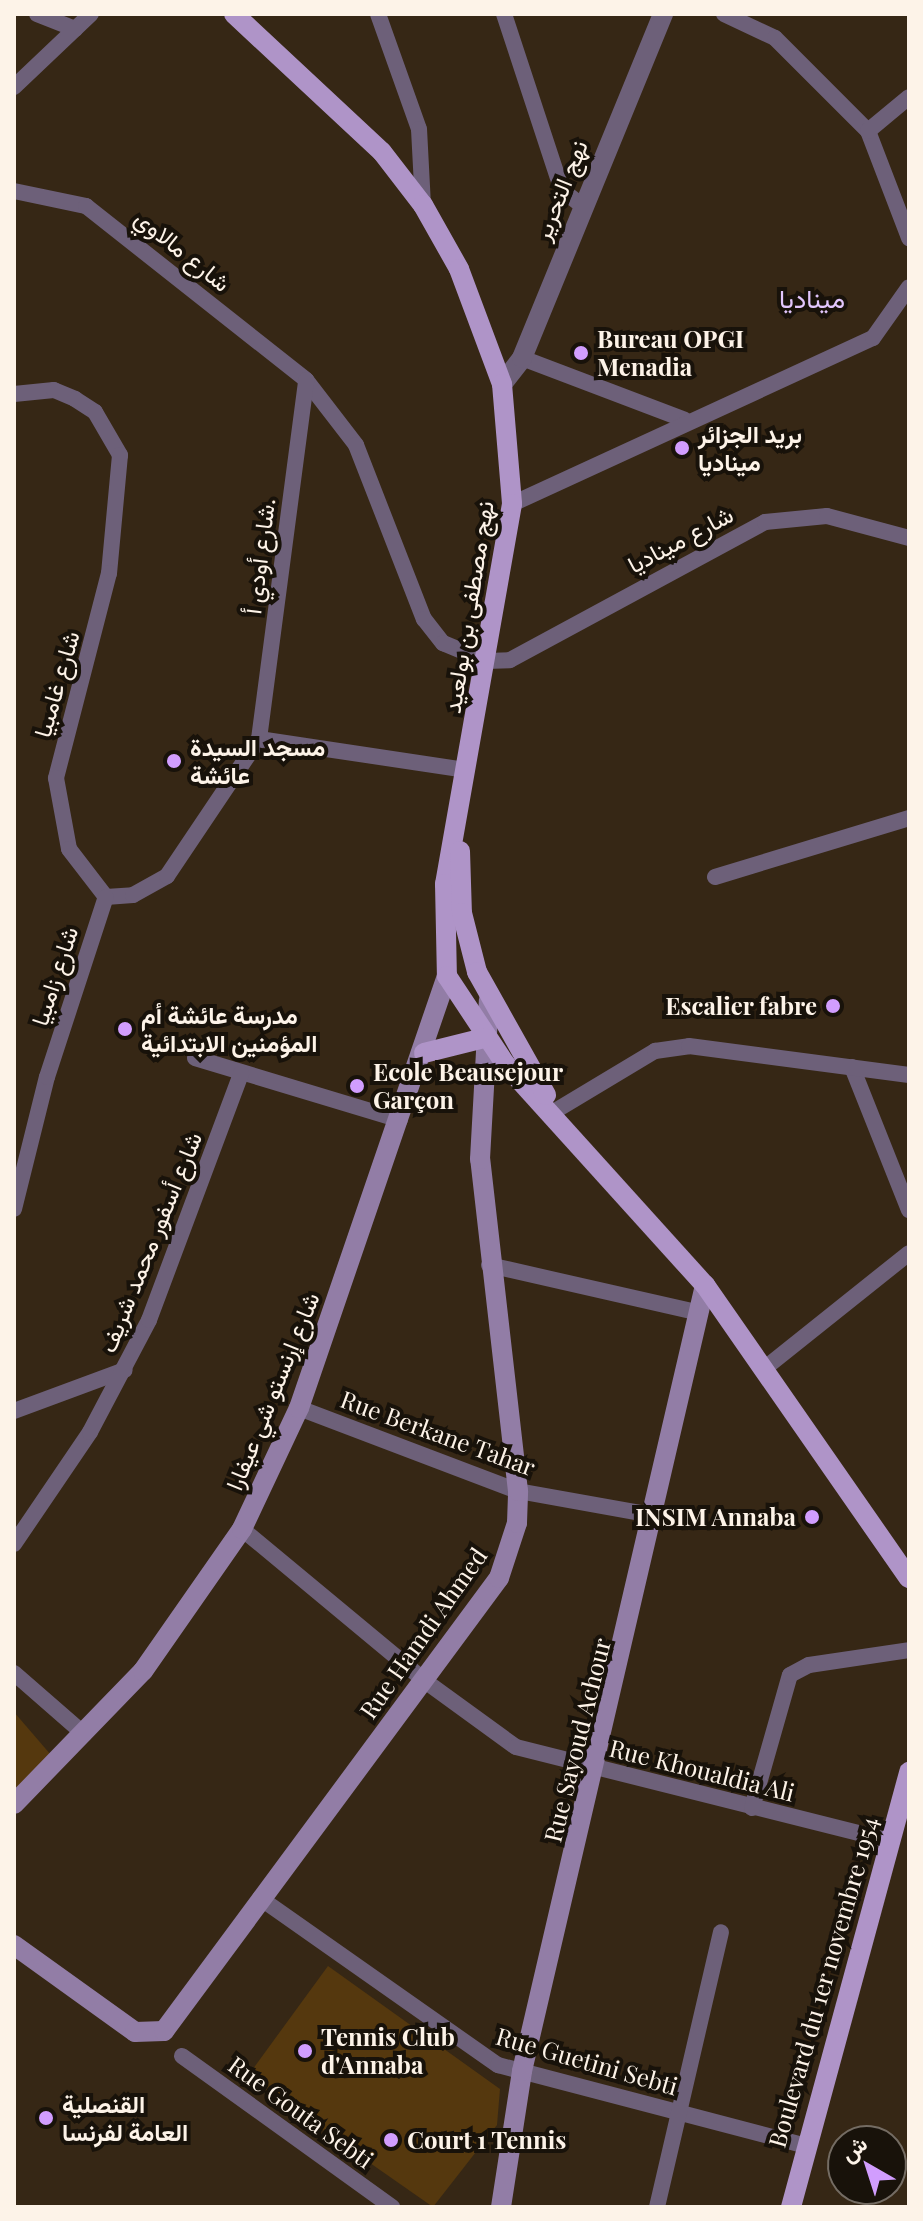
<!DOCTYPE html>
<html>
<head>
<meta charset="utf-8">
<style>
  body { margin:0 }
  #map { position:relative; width:923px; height:2221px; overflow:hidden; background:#362715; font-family:"Playfair Display",Vazirmatn,serif }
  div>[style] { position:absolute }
  .green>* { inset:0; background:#55380e }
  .minor>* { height:16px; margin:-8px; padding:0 8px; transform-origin:8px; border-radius:8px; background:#6d6079 }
  .tertiary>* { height:20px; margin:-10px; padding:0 10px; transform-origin:10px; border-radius:10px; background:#6d6079 }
  .secondary>* { height:20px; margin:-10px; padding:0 10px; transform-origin:10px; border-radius:10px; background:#927da6 }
  .primary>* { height:20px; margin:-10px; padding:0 10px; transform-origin:10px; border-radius:10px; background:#af94c8 }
  .dots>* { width:22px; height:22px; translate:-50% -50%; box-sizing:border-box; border:4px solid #18120a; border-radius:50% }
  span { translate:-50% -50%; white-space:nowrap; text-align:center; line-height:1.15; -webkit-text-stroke:8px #18120a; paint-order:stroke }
  .street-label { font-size:24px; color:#fdf3e8 }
  .poi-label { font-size:24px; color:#fdf3e8; font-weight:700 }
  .left { translate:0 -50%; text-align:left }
  .right { translate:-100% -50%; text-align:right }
  .neighbourhood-label { font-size:26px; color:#e2c6fd }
  .frame { position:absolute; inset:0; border:16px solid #fdf3e8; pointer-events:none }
  .north { position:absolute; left:827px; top:2125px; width:80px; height:80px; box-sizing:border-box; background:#18120a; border:2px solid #746c63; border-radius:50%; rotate:321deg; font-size:22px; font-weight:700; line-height:32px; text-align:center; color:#fdf3e8 }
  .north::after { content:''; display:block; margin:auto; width:28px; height:36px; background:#d19dfe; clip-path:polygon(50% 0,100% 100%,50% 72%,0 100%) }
</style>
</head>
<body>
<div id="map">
  <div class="green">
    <i style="clip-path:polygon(14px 1712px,51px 1755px,14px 1792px)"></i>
    <i style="clip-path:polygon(328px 1966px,500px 2089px,497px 2125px,433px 2207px,247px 2077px)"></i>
  </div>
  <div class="minor">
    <i style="left:37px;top:14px;width:41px;rotate:21.5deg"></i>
    <i style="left:378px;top:14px;width:122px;rotate:70.4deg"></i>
    <i style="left:419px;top:129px;width:76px;rotate:87deg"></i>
    <i style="left:504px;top:14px;width:185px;rotate:71.8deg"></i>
    <i style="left:562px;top:190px;width:24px;rotate:38deg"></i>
    <i style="left:724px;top:14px;width:56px;rotate:25.2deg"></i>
    <i style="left:775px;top:38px;width:132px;rotate:45deg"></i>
    <i style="left:868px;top:131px;width:115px;rotate:69deg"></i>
    <i style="left:14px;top:87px;width:106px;rotate:-43.5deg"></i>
    <i style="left:868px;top:131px;width:53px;rotate:-39.7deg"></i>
    <i style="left:14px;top:191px;width:74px;rotate:11.8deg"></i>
    <i style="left:86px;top:206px;width:280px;rotate:38.3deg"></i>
    <i style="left:306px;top:380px;width:82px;rotate:52.4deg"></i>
    <i style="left:356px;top:445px;width:187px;rotate:68.7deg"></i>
    <i style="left:424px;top:619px;width:31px;rotate:52deg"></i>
    <i style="left:443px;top:643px;width:47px;rotate:22.7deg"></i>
    <i style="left:486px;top:661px;width:24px;rotate:-2deg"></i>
    <i style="left:510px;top:660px;width:290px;rotate:-28.4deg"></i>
    <i style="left:765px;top:522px;width:62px;rotate:-5.5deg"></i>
    <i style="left:827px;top:516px;width:85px;rotate:15deg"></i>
    <i style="left:522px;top:358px;width:174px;rotate:20.8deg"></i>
    <i style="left:14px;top:394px;width:40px;rotate:-5.7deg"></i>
    <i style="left:54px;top:390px;width:23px;rotate:23deg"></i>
    <i style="left:75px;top:399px;width:24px;rotate:33deg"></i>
    <i style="left:95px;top:412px;width:50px;rotate:59.8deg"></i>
    <i style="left:120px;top:455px;width:119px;rotate:95.3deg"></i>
    <i style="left:109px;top:573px;width:212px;rotate:104.5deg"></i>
    <i style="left:56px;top:778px;width:72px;rotate:79.6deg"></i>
    <i style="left:69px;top:849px;width:61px;rotate:52.4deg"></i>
    <i style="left:106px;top:897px;width:27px;rotate:-4deg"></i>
    <i style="left:133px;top:895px;width:39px;rotate:-29deg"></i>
    <i style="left:167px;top:876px;width:165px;rotate:-56.1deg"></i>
    <i style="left:259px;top:739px;width:210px;rotate:8.5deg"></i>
    <i style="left:512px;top:504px;width:397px;rotate:-24.7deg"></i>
    <i style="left:873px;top:338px;width:62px;rotate:-54.8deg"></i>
    <i style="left:259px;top:739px;width:362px;rotate:-82.5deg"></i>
    <i style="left:715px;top:877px;width:203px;rotate:-16.9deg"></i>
    <i style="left:195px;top:1058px;width:214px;rotate:16.8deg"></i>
    <i style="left:852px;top:1067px;width:154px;rotate:68.3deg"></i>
    <i style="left:555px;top:1111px;width:117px;rotate:-31deg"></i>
    <i style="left:655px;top:1051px;width:34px;rotate:-8deg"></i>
    <i style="left:689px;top:1046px;width:222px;rotate:7.5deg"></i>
    <i style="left:14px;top:1209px;width:136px;rotate:-76deg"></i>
    <i style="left:47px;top:1077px;width:189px;rotate:-71.9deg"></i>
    <i style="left:489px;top:1265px;width:216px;rotate:12.8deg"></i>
    <i style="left:765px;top:1368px;width:184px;rotate:-38.6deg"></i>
    <i style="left:299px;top:1408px;width:234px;rotate:20.8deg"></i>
    <i style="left:518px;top:1491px;width:141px;rotate:10.2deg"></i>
    <i style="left:14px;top:1411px;width:118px;rotate:-20.3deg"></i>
    <i style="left:242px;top:1529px;width:238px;rotate:39.7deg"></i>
    <i style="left:425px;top:1681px;width:112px;rotate:36deg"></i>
    <i style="left:516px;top:1747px;width:387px;rotate:14.1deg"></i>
    <i style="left:14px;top:1544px;width:135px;rotate:-55.8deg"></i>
    <i style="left:90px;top:1432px;width:127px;rotate:-62.2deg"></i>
    <i style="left:149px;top:1320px;width:263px;rotate:-69.5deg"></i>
    <i style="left:14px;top:1673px;width:93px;rotate:41.1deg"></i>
    <i style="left:752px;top:1808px;width:138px;rotate:-74.1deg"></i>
    <i style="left:790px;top:1675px;width:21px;rotate:-28deg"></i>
    <i style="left:809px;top:1665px;width:101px;rotate:-8.5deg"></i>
    <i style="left:260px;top:1898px;width:291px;rotate:35.1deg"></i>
    <i style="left:498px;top:2065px;width:315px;rotate:14.7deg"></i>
    <i style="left:182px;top:2056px;width:259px;rotate:35.7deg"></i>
    <i style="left:657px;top:2207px;width:282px;rotate:-76.9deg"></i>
  </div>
  <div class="tertiary">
    <i style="left:502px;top:384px;width:33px;rotate:-52deg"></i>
    <i style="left:522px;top:358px;width:372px;rotate:-67.7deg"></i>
  </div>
  <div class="secondary">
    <i style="left:14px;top:1804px;width:185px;rotate:-45.9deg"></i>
    <i style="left:143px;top:1671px;width:173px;rotate:-55.1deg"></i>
    <i style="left:242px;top:1529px;width:134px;rotate:-64.8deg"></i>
    <i style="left:299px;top:1408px;width:457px;rotate:-71.1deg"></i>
    <i style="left:14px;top:1945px;width:149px;rotate:35.7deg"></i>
    <i style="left:135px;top:2032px;width:29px;rotate:-2deg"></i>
    <i style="left:164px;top:2031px;width:563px;rotate:-53.52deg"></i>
    <i style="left:499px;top:1578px;width:58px;rotate:-71.9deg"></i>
    <i style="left:517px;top:1523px;width:32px;rotate:-88deg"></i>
    <i style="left:518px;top:1491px;width:334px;rotate:-96.5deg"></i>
    <i style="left:480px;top:1159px;width:159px;rotate:-86.8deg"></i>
    <i style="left:501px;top:2207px;width:138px;rotate:-81.2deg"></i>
    <i style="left:522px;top:2071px;width:807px;rotate:-76.89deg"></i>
  </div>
  <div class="primary">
    <i style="left:234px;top:14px;width:202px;rotate:43deg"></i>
    <i style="left:382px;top:152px;width:67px;rotate:52.3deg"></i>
    <i style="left:423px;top:205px;width:73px;rotate:60.6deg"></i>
    <i style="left:459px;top:269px;width:123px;rotate:69.5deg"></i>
    <i style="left:502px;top:384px;width:120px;rotate:85.2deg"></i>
    <i style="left:512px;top:504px;width:386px;rotate:100deg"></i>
    <i style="left:445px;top:884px;width:92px;rotate:88.8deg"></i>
    <i style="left:447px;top:976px;width:107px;rotate:56.5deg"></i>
    <i style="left:506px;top:1065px;width:297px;rotate:47.9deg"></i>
    <i style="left:705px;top:1285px;width:357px;rotate:55.2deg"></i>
    <i style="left:460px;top:851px;width:62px;rotate:88.2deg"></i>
    <i style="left:462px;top:913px;width:61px;rotate:75.7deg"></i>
    <i style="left:477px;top:972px;width:141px;rotate:60.7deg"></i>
    <i style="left:424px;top:1053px;width:62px;rotate:-14deg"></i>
    <i style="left:791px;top:2207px;width:451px;rotate:-74.8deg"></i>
  </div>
  <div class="dots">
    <i style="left:581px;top:353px;background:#d19dfe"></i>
    <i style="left:682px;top:448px;background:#d19dfe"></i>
    <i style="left:174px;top:761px;background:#d19dfe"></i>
    <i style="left:833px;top:1006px;background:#d19dfe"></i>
    <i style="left:125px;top:1029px;background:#d19dfe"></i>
    <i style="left:357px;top:1086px;background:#d19dfe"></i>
    <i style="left:812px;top:1517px;background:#d19dfe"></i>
    <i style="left:305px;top:2051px;background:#d19dfe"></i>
    <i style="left:46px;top:2118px;background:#d19dfe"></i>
    <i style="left:391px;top:2140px;background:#d19dfe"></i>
  </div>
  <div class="street-label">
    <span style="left:560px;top:190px;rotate:-68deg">نهج التحرير</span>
    <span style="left:183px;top:250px;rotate:39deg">شارع مالاوي</span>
    <span style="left:680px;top:539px;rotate:-28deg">شارع ميناديا</span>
    <span style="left:259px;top:556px;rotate:-83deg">شارع أودي أ.</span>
    <span style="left:468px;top:607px;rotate:-81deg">نهج مصطفى بن بولعيد</span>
    <span style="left:56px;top:684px;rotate:-74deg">شارع غامبيا</span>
    <span style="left:54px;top:976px;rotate:-72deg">شارع زامبيا</span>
    <span style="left:150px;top:1242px;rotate:-68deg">شارع أسفور محمد شريف</span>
    <span style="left:272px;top:1391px;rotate:-68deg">شارع إرنستو شي عيفارا</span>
    <span style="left:438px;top:1433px;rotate:20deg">Rue Berkane Tahar</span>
    <span style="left:423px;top:1633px;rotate:-55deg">Rue Hamdi Ahmed</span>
    <span style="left:577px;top:1740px;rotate:-76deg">Rue Sayoud Achour</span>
    <span style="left:702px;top:1770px;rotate:14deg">Rue Khoualdia Ali</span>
    <span style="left:823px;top:1982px;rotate:-74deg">Boulevard du 1er novembre 1954</span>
    <span style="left:587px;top:2061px;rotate:16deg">Rue Guetini Sebti</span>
    <span style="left:301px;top:2112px;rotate:36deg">Rue Gouta Sebti</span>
  </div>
  <div class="poi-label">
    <span class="left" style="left:597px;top:353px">Bureau OPGI<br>Menadia</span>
    <span class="left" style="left:698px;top:448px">بريد الجزائر<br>ميناديا</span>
    <span class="left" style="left:190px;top:761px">مسجد السيدة<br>عائشة</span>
    <span class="right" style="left:817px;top:1006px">Escalier fabre</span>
    <span class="left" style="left:141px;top:1029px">مدرسة عائشة أم<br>المؤمنين الابتدائية</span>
    <span class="left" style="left:373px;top:1086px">Ecole Beausejour<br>Garçon</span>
    <span class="right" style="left:796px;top:1517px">INSIM Annaba</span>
    <span class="left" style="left:321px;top:2051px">Tennis Club<br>d'Annaba</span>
    <span class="left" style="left:62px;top:2118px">القنصلية<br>العامة لفرنسا</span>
    <span class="left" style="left:407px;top:2140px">Court 1 Tennis</span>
  </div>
  <div class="neighbourhood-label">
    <span style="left:812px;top:298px">ميناديا</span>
  </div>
  <div class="frame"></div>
  <div class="north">ش</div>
</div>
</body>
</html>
